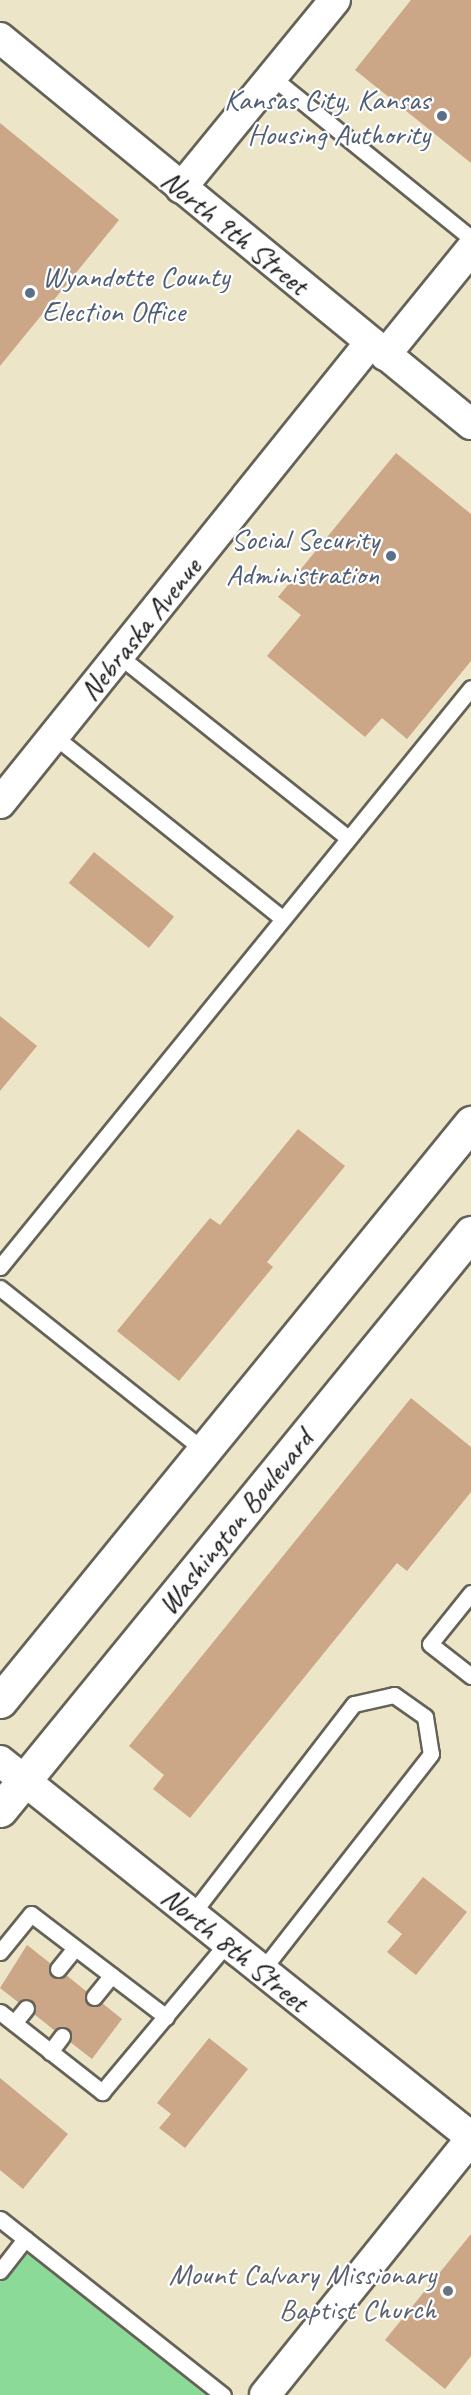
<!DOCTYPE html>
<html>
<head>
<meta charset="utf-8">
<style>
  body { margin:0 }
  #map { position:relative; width:471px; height:2395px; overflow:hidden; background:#ede5c8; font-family:Caveat,sans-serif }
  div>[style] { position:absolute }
  .green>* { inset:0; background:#8bda98 }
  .building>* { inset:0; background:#cba687; transform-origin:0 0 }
  .roads { filter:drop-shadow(2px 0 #656258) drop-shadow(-2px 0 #656258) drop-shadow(0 2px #656258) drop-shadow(0 -2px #656258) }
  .lane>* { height:15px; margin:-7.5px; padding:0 7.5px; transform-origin:7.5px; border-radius:7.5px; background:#fff }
  .street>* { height:30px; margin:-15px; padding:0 15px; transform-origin:15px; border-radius:15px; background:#fff }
  .primary>* { height:33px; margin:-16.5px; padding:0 16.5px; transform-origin:16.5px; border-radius:16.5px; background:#fff }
  .dots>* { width:16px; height:16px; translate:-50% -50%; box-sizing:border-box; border:3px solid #fff; border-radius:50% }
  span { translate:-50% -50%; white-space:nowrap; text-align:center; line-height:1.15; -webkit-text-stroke:4.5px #fff; paint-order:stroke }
  .service-label { font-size:30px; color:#4e5e75 }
  .right { translate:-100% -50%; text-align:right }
  .left { translate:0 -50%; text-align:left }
  .street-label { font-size:30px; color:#1c1c1c }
  .worship-label { font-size:30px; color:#5b616d }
</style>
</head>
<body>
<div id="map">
  <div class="green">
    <i style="clip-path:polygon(24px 2249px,206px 2395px,0 2395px,0 2279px)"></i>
  </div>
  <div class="building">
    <i style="clip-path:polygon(411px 0,471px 0,471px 163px,355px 70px)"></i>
    <i style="clip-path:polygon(0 123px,119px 220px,0 366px)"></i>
    <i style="clip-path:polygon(396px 453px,471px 514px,471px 661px,407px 739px,382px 718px,365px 737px,267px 656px,301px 615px,278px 597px)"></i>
    <i style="left:94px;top:852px;width:103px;height:40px;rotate:39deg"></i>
    <i style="clip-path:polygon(0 1016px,37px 1046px,0 1091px)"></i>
    <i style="clip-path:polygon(298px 1129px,345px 1166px,267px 1262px,273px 1267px,179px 1381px,117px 1331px,210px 1218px,220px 1225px)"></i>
    <i style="clip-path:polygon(411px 1398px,471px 1447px,471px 1492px,407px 1571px,397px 1563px,190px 1818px,153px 1789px,164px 1775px,129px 1746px)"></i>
    <i style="clip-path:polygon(423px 1877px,467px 1912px,416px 1975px,387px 1952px,402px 1934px,387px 1922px)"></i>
    <i style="clip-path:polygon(27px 1945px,50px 1963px,52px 1977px,66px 1975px,86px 1991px,88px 2005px,102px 2003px,122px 2019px,92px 2059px,70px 2042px,68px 2029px,54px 2030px,34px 2014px,32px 2000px,18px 2002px,0 1988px)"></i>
    <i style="clip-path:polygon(209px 2038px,248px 2069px,185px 2148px,159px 2128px,171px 2114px,157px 2103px)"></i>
    <i style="clip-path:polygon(0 2078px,68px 2134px,23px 2189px,0 2170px)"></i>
    <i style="clip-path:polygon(471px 2234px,471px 2356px,445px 2389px,385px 2340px)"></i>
  </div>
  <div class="roads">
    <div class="lane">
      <i style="left:272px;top:77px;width:256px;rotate:39deg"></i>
      <i style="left:118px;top:655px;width:294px;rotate:38.5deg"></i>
      <i style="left:54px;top:736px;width:293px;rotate:38.6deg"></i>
      <i style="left:0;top:1267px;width:746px;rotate:-50.87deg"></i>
      <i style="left:0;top:1288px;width:260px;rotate:38.5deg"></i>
      <i style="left:471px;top:1593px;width:65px;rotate:128.8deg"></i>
      <i style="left:430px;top:1644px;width:52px;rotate:38deg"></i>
      <i style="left:192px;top:1914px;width:265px;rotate:-52.4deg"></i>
      <i style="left:354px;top:1704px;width:41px;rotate:-12.7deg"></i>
      <i style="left:394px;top:1695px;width:38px;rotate:35deg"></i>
      <i style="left:425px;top:1717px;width:37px;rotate:81deg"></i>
      <i style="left:431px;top:1754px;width:274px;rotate:128deg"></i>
      <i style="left:0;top:1952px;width:49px;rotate:-50.8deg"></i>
      <i style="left:31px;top:1914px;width:170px;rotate:37.3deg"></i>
      <i style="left:58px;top:1969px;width:27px;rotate:-51deg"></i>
      <i style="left:94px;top:1997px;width:28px;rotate:-51deg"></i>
      <i style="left:0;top:2012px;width:130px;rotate:38.1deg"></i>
      <i style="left:102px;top:2092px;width:194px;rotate:-50deg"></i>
      <i style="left:14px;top:2023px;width:19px;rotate:-51deg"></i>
      <i style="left:50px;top:2052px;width:20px;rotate:-53deg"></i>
      <i style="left:0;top:2219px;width:284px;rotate:38.3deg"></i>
      <i style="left:0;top:2271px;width:41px;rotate:-52deg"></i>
    </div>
    <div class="street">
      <i style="left:0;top:38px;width:609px;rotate:39.34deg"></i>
      <i style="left:181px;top:188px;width:243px;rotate:-50.7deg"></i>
      <i style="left:385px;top:355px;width:136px;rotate:-50.9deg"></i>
      <i style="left:0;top:803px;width:590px;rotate:-51.19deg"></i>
      <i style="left:0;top:1761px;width:603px;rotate:38.6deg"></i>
      <i style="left:265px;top:2395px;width:329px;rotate:-51.2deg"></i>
    </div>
    <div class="primary">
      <i style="left:0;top:1701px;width:746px;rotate:-50.82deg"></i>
      <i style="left:0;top:1810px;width:745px;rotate:-50.78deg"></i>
    </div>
  </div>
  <div class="dots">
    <i style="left:442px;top:116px;background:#5c6f8a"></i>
    <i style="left:30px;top:293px;background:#5c6f8a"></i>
    <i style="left:391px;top:556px;background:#5c6f8a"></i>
    <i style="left:448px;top:2291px;background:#6b7280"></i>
  </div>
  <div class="service-label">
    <span class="right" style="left:430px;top:116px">Kansas City, Kansas<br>Housing Authority</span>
    <span class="left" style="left:42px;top:293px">Wyandotte County<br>Election Office</span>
    <span class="right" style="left:379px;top:556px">Social Security<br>Administration</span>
  </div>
  <div class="street-label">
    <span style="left:235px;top:232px;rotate:39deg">North 9th Street</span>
    <span style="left:140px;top:629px;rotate:-51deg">Nebraska Avenue</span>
    <span style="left:235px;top:1522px;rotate:-51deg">Washington Boulevard</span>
    <span style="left:235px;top:1949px;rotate:39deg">North 8th Street</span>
  </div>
  <div class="worship-label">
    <span class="right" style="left:436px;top:2291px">Mount Calvary Missionary<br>Baptist Church</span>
  </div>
</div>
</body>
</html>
